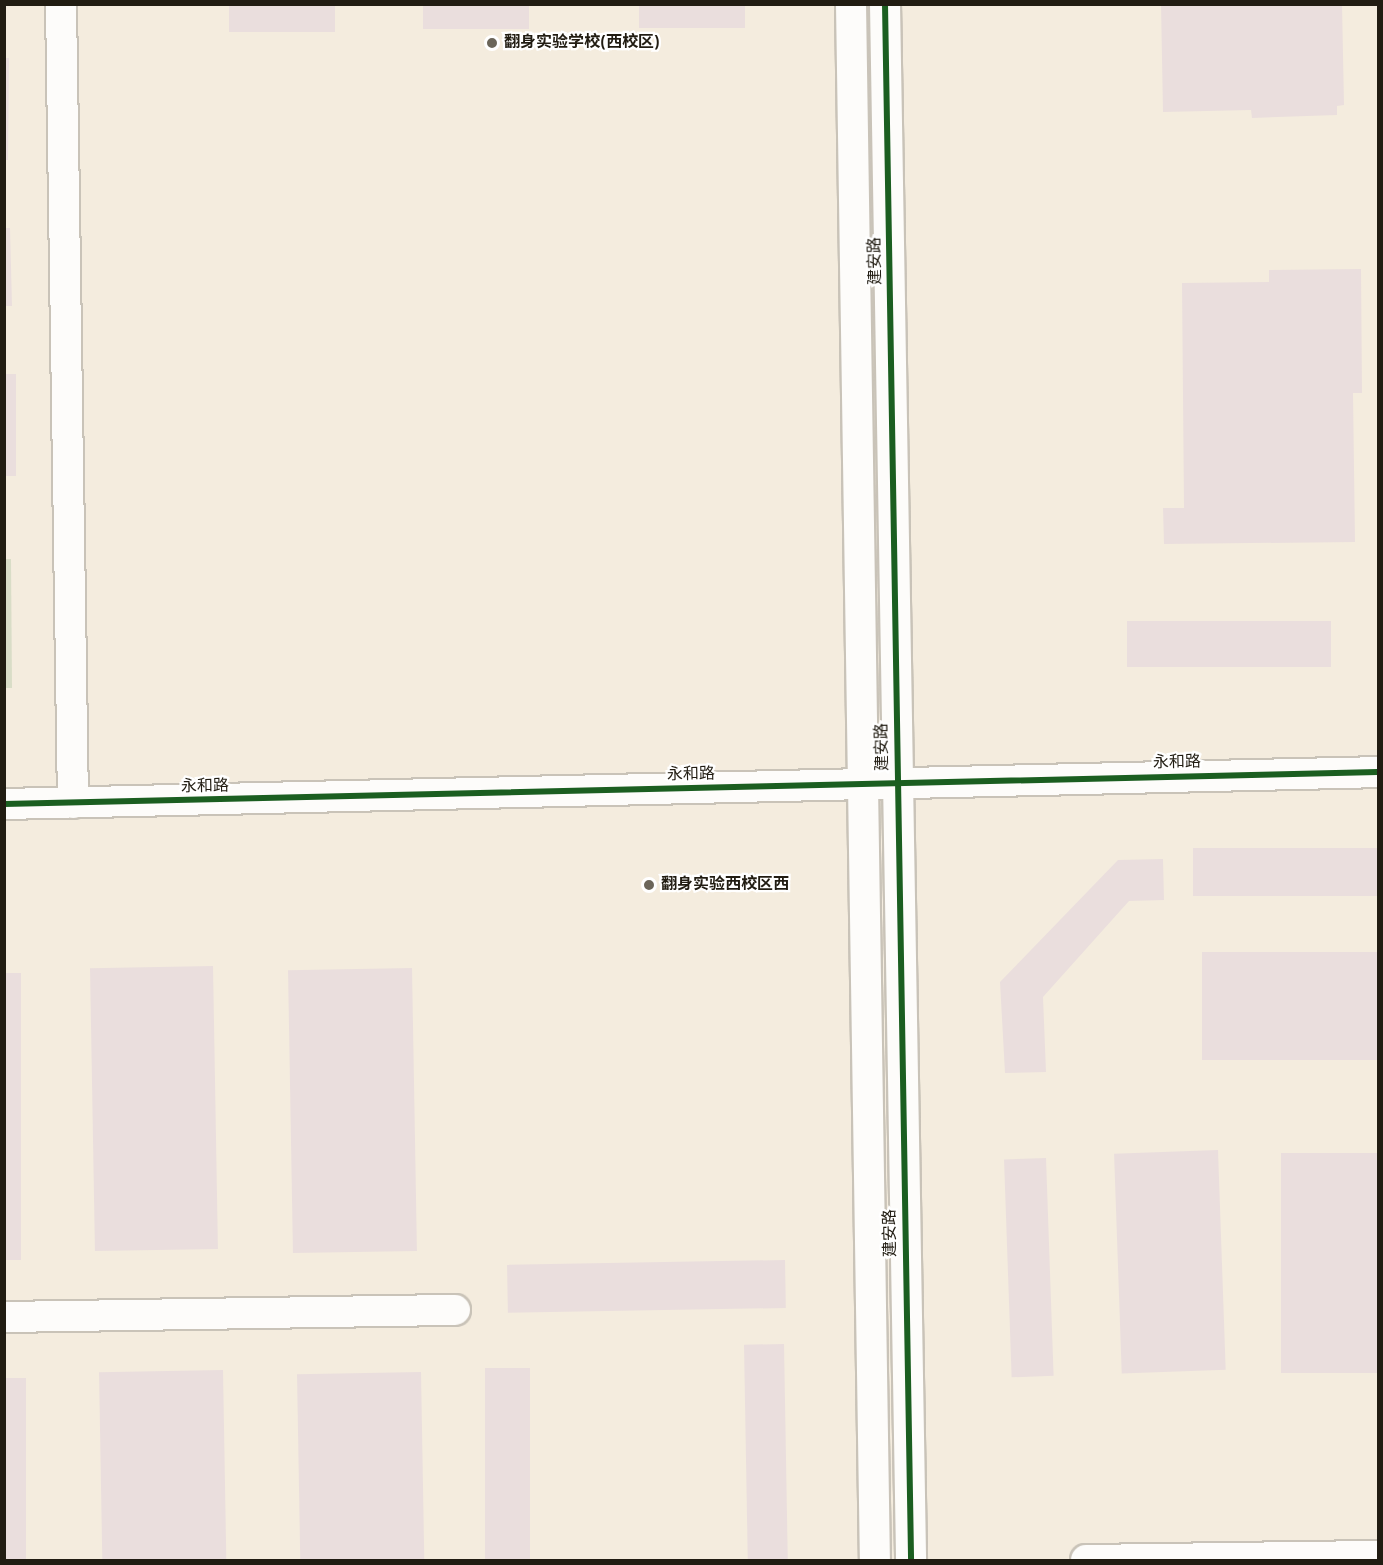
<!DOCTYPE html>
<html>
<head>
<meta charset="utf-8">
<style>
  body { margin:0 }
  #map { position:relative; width:1383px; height:1565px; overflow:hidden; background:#f4ecde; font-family:Overpass,"Noto Sans SC",sans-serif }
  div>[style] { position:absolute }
  .green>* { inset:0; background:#d9ddc7 }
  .building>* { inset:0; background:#eadedd; transform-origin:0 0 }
  .roads { filter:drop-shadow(2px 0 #c9c3b8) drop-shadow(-2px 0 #c9c3b8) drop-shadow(0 2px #c9c3b8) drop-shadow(0 -2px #c9c3b8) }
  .minor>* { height:30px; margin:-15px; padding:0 15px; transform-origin:15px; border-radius:15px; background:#fdfcfa }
  .cycleway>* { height:6px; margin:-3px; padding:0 3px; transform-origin:3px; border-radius:3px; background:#1b5e20 }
  .dots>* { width:16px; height:16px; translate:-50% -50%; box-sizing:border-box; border:3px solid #fff; border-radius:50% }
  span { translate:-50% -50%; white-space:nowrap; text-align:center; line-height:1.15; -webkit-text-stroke:4.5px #fff; paint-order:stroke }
  .poi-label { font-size:16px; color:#211c12; font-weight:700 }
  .left { translate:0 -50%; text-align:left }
  .street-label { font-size:16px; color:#211c12 }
  .frame { position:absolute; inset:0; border:6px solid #211c12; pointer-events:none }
</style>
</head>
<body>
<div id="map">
  <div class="green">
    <i style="clip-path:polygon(5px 559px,11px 559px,12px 688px,5px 688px)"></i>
  </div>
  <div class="building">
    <i style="left:229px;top:4px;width:106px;height:28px"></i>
    <i style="left:423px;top:4px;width:106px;height:25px"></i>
    <i style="left:639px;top:4px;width:106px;height:24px"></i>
    <i style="clip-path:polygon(1161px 4px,1342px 4px,1344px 105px,1337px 106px,1337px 115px,1252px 118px,1251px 110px,1163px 112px)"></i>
    <i style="clip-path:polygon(4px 58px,9px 58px,8px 160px,4px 160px)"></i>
    <i style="clip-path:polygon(4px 228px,10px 228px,12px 306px,4px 306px)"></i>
    <i style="clip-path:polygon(1361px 269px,1362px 393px,1353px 393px,1355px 542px,1164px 544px,1163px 508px,1184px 508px,1182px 283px,1269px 282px,1269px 270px)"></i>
    <i style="left:4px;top:374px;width:12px;height:102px"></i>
    <i style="left:1127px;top:621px;width:204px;height:46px"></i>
    <i style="left:1378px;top:848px;width:48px;height:185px;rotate:90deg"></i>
    <i style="clip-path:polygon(1163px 859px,1164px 900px,1129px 901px,1043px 997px,1046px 1072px,1005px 1073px,1000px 982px,1118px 860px)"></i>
    <i style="left:1378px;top:952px;width:108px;height:176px;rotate:90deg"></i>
    <i style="left:213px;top:966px;width:283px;height:123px;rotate:89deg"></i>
    <i style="left:412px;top:968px;width:283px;height:124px;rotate:89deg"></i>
    <i style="left:4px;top:973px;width:17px;height:287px"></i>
    <i style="left:1218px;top:1150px;width:220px;height:104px;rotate:88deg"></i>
    <i style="left:1378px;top:1153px;width:220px;height:97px;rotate:90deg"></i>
    <i style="left:1046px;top:1158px;width:218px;height:42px;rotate:88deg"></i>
    <i style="left:785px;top:1260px;width:48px;height:278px;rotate:89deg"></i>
    <i style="left:784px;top:1344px;width:216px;height:40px;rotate:89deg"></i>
    <i style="left:485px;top:1368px;width:45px;height:192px"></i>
    <i style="left:223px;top:1370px;width:190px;height:124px;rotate:89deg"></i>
    <i style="left:421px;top:1372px;width:188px;height:124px;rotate:89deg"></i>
    <i style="left:4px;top:1378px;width:22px;height:182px"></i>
  </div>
  <div class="roads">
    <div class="minor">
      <i style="left:61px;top:4px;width:799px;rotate:89.14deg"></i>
      <i style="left:851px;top:4px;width:1556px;rotate:89.12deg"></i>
      <i style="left:885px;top:4px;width:1556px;rotate:89.04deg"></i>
      <i style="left:4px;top:804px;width:1374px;rotate:-1.33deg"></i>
      <i style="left:4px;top:1317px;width:451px;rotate:-0.9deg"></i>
      <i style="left:1086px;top:1560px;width:292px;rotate:-0.8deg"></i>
    </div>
  </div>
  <div class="cycleway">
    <i style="left:885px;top:4px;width:1556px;rotate:89.04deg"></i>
    <i style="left:4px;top:804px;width:1374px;rotate:-1.33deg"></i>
  </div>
  <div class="dots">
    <i style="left:492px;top:43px;background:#6b6559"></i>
    <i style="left:649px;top:885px;background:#6b6559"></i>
  </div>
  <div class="poi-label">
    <span class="left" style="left:504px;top:43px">翻身实验学校(西校区)</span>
    <span class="left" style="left:661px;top:885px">翻身实验西校区西</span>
  </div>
  <div class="street-label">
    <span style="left:876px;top:261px;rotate:-91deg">建安路</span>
    <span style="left:883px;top:747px;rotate:-91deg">建安路</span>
    <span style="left:1177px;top:763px;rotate:-1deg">永和路</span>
    <span style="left:691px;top:775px;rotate:-1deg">永和路</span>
    <span style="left:205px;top:787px;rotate:-1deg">永和路</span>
    <span style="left:891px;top:1233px;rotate:-91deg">建安路</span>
  </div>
  <div class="frame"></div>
</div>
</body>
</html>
